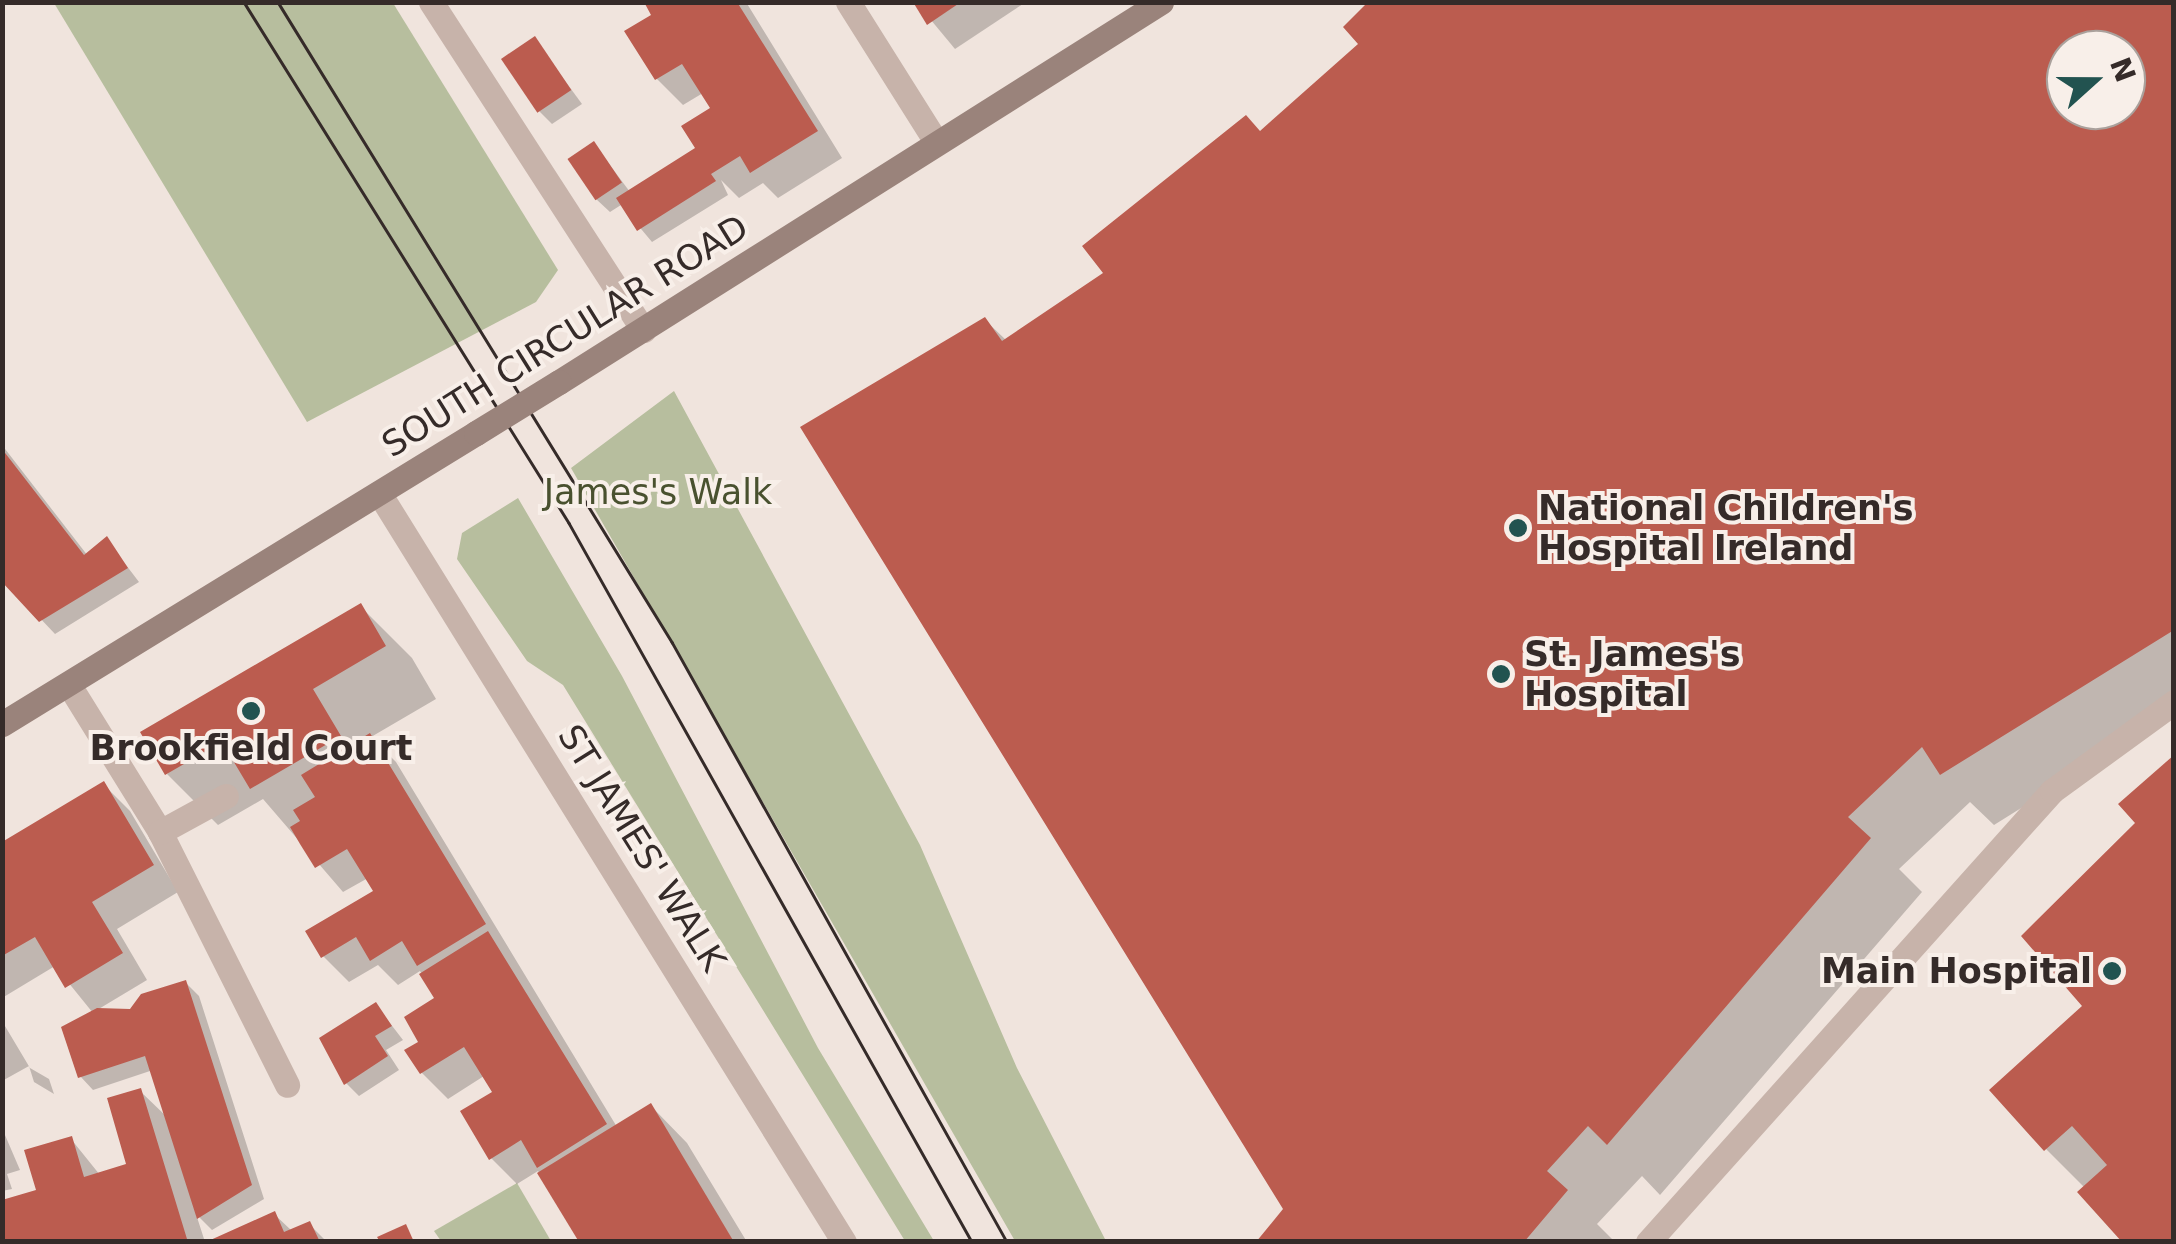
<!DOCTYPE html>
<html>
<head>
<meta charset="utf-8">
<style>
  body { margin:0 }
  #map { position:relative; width:2176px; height:1244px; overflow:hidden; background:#f0e4dd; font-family:"DejaVu Sans",sans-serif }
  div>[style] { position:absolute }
  .green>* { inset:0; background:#b7be9e }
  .shadow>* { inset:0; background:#0003 }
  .building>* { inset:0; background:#bb5c4f; transform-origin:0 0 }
  .service>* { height:25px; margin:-12.5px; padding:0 12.5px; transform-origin:12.5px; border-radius:12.5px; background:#c7b3aa }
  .minor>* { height:25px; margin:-12.5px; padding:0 12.5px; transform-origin:12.5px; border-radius:12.5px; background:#c7b3aa }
  .secondary>* { height:25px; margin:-12.5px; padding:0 12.5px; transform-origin:12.5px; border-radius:12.5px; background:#9a837b }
  .tram>* { height:2.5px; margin:-1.25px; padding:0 1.25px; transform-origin:1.25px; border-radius:1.25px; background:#352b29 }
  .secondary-bridge>* { height:25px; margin:-12.5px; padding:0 12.5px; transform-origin:12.5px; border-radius:12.5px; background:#9a837b }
  .dots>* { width:28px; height:28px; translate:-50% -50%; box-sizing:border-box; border:5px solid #f8efe9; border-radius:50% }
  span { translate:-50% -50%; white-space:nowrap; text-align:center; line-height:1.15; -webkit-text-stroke:8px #f8efe9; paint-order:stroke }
  .street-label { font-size:35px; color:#352b29 }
  .park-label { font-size:35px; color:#49512f }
  .poi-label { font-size:35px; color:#352b29; font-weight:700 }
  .left { translate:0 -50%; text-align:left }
  .right { translate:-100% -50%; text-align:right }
  .frame { position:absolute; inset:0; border:5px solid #352b29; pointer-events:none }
  .north { position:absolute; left:2046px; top:30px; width:100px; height:100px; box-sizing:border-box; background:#f8efe9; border:2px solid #aaa19c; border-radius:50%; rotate:69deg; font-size:28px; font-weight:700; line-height:40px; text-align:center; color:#352b29 }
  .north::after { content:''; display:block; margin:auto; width:35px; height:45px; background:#225350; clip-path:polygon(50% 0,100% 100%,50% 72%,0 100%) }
</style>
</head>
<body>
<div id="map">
  <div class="green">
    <i style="clip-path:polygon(54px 3px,393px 3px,558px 270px,536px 302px,307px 422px)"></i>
    <i style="clip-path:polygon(674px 391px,920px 845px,1017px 1068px,1106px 1241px,1015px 1241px,571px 468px)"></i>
    <i style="clip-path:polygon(518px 498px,622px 676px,818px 1048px,934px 1241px,905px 1241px,563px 685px,527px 661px,457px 559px,462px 533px)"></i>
    <i style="clip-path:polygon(517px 1183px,551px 1241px,441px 1241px,434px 1231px)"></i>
  </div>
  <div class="shadow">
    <i style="clip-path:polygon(647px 2px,746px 2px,842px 158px,778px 198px,763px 183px,739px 198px,721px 180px,728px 195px,652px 242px,621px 205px,610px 212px,596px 199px,594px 144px,630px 192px,698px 149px,713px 109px,703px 93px,683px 105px,657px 79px,628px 32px,655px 15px)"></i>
    <i style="clip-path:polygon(916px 2px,1026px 2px,955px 49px)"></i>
    <i style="clip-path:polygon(evenodd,2174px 2px,2174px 713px,1994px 825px,1970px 802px,1899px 869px,1922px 892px,1660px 1195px,1642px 1176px,1597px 1224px,1615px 1242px,1259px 1242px,1286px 1209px,985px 320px,1007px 341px,1106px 274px,1261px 133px,2174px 2px,2066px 50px,2126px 50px,2126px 110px,2066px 110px,2066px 50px)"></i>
    <i style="clip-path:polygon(535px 40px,582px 104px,552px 124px,539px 111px)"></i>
    <i style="clip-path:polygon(2px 445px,88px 556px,107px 540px,139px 582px,55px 634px,2px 578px)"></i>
    <i style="clip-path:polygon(360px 606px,412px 658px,436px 699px,371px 737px,396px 762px,617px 1127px,651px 1106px,687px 1143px,747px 1242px,582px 1242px,538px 1171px,517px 1184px,491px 1158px,495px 1093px,484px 1076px,448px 1099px,422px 1073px,421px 1042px,437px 999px,420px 971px,398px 985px,378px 965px,349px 982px,323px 956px,376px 891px,368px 878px,343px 892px,263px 799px,218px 825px,167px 774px)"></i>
    <i style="clip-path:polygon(104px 785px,130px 811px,178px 892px,117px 929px,147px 980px,97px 1010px,131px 1012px,186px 983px,199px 996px,264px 1199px,212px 1230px,196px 1214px,205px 1242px,2px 1242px,71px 1139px,100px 1175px,130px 1166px,140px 1091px,168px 1118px,153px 1070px,93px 1090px,80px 1076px,93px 1013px,55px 966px,2px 998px,2px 845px)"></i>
    <i style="clip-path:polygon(2138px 823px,2174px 1242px,2085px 1188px,2046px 1149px)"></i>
    <i style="clip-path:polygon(376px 1005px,403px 1040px,386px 1050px,399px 1070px,359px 1096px,346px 1083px)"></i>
    <i style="clip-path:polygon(2px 1021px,30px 1068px,49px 1079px,54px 1094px,34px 1082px,29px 1066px,2px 1081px)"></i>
    <i style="clip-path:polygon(2px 1128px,20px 1170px,7px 1174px,12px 1189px,2px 1191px)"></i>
    <i style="clip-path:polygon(274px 1214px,292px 1231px,309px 1224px,327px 1242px,212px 1242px)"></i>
  </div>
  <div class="building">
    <i style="clip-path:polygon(644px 2px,737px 2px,818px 131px,750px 173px,740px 156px,711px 174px,716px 181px,637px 231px,616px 198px,695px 148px,681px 126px,710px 108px,682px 64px,655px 80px,624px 31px,651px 15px)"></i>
    <i style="clip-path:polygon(913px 2px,961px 2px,927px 25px)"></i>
    <i style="clip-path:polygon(evenodd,1368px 2px,2174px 2px,2174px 630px,1940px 775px,1922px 747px,1848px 817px,1871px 838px,1607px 1145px,1588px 1126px,1547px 1171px,1568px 1190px,1524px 1242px,1256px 1242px,1283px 1209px,800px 427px,985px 317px,1002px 341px,1103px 273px,1082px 246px,1246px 115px,1260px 131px,1358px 44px,1343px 27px,1368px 2px,2066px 50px,2126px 50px,2126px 110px,2066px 110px,2066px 50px)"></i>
    <i style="left:535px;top:36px;width:65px;height:41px;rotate:56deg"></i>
    <i style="left:594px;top:141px;width:50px;height:32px;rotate:56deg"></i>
    <i style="clip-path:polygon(2px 449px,84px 555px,107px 536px,128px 568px,39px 622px,2px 582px)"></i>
    <i style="clip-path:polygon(361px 603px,386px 646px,313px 689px,341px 736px,250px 789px,222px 742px,165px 775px,140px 732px)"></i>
    <i style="clip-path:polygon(370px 733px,486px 924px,417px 966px,402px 941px,370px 961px,356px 937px,321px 958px,305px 931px,373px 891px,347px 849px,315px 868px,300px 844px,290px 827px,300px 821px,293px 810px,315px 797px,301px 775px)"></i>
    <i style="clip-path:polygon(2174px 755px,2174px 1242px,2122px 1242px,2077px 1192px,2107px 1165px,2072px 1126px,2044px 1151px,1989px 1090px,2082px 1006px,2021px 936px,2135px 823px,2118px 804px)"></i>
    <i style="clip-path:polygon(104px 781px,154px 865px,92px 902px,123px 953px,65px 988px,35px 937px,2px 956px,2px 842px)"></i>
    <i style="clip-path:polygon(488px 931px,607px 1124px,537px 1168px,521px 1140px,489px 1160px,460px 1111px,492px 1092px,464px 1047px,420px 1074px,404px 1050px,418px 1042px,404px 1017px,434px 998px,419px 974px)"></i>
    <i style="clip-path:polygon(186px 980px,252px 1185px,197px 1219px,145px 1056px,78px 1078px,61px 1027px,97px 1008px,130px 1009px,141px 994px)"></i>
    <i style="clip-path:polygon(376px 1002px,392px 1026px,375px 1036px,388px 1056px,344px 1085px,319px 1038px)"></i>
    <i style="clip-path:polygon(141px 1088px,187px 1239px,2px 1242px,2px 1200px,36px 1190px,24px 1150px,72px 1136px,84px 1177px,126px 1164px,107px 1098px)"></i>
    <i style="clip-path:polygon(651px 1103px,734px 1242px,579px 1242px,537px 1173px)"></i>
    <i style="clip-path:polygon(275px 1211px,284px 1232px,310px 1221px,320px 1242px,206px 1242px)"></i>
    <i style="clip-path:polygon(406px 1224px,414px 1242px,380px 1242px,377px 1237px)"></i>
  </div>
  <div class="service">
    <i style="left:431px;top:2px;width:391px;rotate:57.1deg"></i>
    <i style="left:69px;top:685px;width:173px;rotate:58.2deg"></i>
    <i style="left:160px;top:832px;width:283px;rotate:63.3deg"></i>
    <i style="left:160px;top:832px;width:75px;rotate:-28.6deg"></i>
    <i style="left:1648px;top:1242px;width:605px;rotate:-48.15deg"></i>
    <i style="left:2052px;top:791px;width:151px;rotate:-36.1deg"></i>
  </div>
  <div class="minor">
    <i style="left:848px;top:2px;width:165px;rotate:57.8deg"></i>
    <i style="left:379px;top:493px;width:882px;rotate:58.17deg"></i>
  </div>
  <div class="secondary">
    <i style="left:559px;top:382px;width:712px;rotate:-32.26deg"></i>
    <i style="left:2px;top:724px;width:556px;rotate:-31.55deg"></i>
  </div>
  <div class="tram">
    <i style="left:244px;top:2px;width:614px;rotate:58.04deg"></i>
    <i style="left:569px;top:523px;width:824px;rotate:60.73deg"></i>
    <i style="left:278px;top:2px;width:752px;rotate:58.38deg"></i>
    <i style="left:672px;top:642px;width:687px;rotate:60.82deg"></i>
  </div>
  <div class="secondary-bridge">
    <i style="left:476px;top:433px;width:97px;rotate:-31.6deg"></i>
  </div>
  <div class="dots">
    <i style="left:1518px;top:528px;background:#225350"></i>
    <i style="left:1501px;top:674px;background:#225350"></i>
    <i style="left:251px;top:711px;background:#225350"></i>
    <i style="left:2112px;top:971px;background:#225350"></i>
  </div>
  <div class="street-label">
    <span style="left:565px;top:336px;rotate:-32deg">SOUTH CIRCULAR ROAD</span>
    <span style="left:642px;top:848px;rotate:58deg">ST JAMES' WALK</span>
  </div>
  <div class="park-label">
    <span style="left:658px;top:492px">James's Walk</span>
  </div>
  <div class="poi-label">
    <span class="left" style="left:1538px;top:528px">National Children's<br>Hospital Ireland</span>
    <span class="left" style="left:1524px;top:674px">St. James's<br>Hospital</span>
    <span style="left:251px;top:748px">Brookfield Court</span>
    <span class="right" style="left:2092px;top:971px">Main Hospital</span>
  </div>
  <div class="frame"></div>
  <div class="north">N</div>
</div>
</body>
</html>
